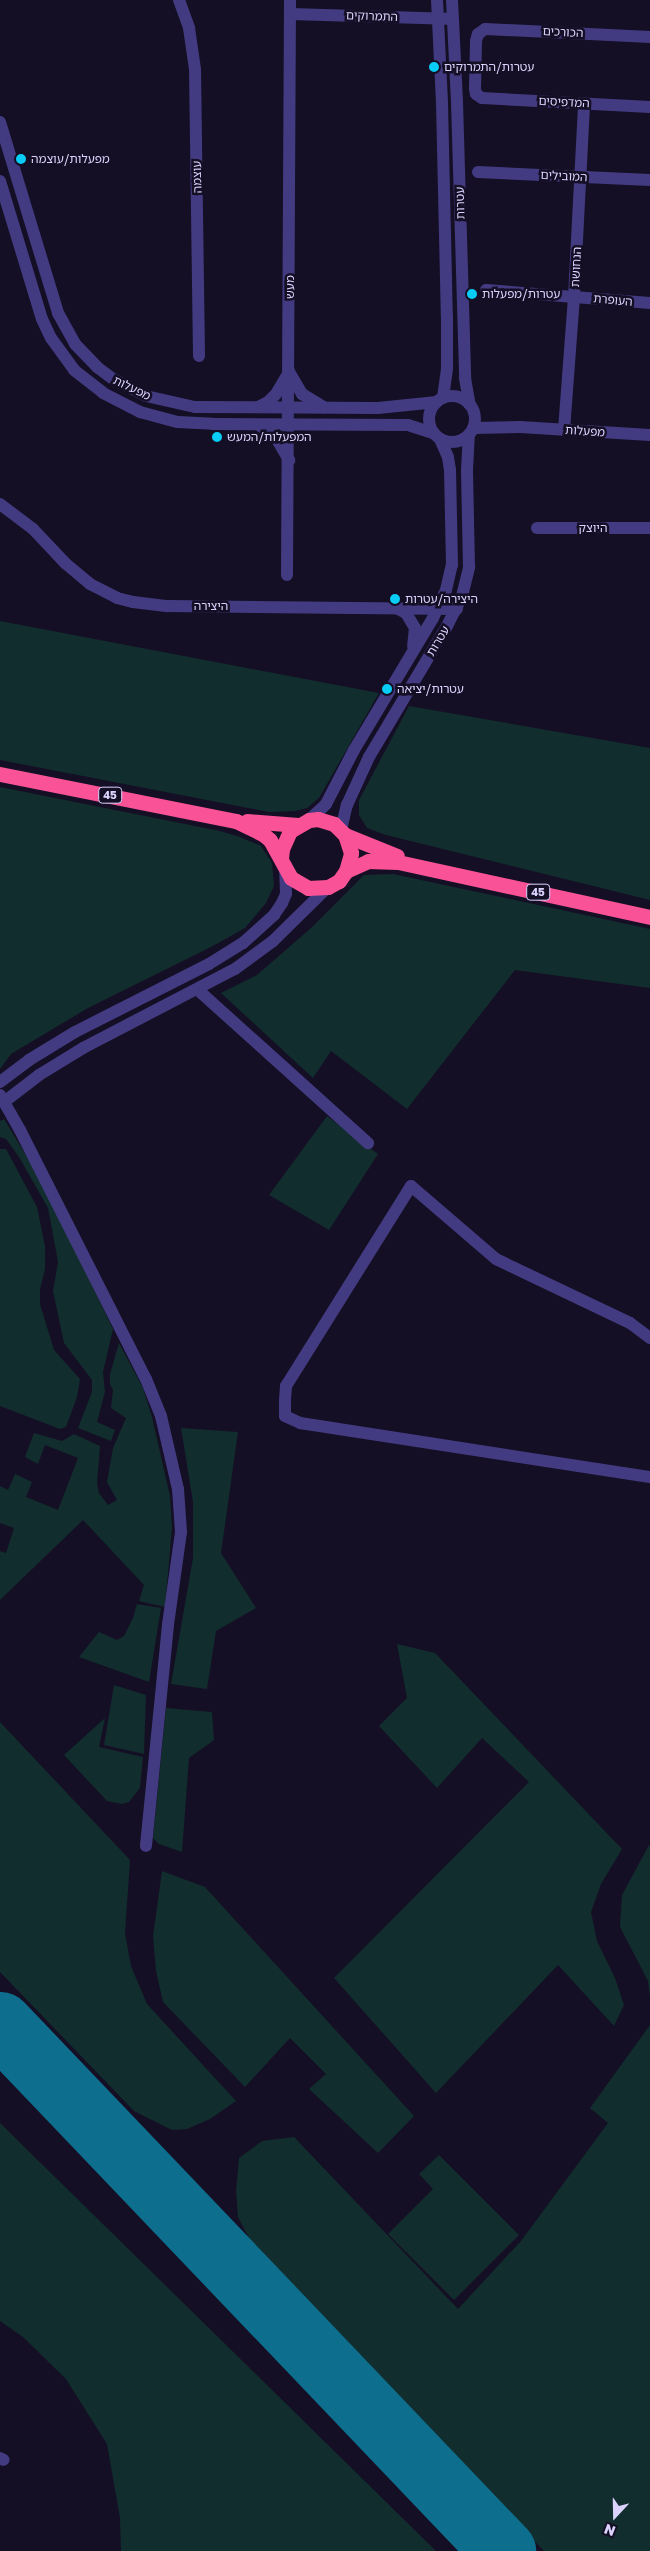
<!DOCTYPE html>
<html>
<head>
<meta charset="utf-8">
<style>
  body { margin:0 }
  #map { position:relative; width:650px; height:2551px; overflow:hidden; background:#140f24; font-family:"Golos Text","Noto Sans Hebrew",sans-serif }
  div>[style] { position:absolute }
  .green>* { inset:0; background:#122d2e }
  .runway>* { height:65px; margin:-32.5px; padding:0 32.5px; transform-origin:32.5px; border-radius:32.5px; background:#0e6e8d }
  .minor>* { height:12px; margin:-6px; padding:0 6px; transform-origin:6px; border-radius:6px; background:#433b81 }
  .minor>.ring { margin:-6px; padding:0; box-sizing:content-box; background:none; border:12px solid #433b81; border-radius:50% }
  .highway>* { height:15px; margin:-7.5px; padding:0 7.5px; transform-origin:7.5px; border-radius:7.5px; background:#fa5296 }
  .dots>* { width:14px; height:14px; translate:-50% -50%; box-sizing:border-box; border:2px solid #140f24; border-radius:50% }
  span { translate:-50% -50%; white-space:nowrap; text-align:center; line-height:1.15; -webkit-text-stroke:5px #140f24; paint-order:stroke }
  .shield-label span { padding:1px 4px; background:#140f24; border:1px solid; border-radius:4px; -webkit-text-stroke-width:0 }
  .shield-label { font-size:11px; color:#dbd3fe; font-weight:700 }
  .street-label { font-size:12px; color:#dbd3fe }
  .poi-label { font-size:12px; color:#dbd3fe }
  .left { translate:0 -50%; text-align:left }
  .north { position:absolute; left:590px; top:2491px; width:50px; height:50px; -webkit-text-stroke:4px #140f24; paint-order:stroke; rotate:201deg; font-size:14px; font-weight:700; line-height:20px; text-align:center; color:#dbd3fe }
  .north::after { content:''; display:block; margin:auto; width:18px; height:22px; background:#dbd3fe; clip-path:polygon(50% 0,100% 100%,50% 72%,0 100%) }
</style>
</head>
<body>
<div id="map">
  <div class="green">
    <i style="clip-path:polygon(0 621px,379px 693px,319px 798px,307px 808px,295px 811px,269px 812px,0 760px)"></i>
    <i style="clip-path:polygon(409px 706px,650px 748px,650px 900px,386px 835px,367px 828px,359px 815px,359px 800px)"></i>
    <i style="clip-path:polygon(0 787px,220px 831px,240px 837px,261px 846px,272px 863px,274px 886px,266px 903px,245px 928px,211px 947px,88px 1008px,11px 1054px,0 1069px)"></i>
    <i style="clip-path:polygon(393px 874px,650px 929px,650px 988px,515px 970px,407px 1109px,331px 1051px,313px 1078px,221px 993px,257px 975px,311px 928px,364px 875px)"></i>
    <i style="clip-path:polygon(327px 1116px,378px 1154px,329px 1230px,269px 1195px)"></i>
    <i style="clip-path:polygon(4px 1119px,41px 1180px,113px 1329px,103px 1372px,105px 1392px,97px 1422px,115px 1430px,111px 1441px,78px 1428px,92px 1392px,92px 1380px,64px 1343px,53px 1291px,58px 1262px,48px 1208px,19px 1157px,6px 1139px,0 1137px,0 1121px)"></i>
    <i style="clip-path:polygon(0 1149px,6px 1149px,37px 1207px,45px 1246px,45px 1269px,40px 1289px,40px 1304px,54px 1350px,80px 1379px,77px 1397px,66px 1427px,60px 1429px,0 1406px)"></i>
    <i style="clip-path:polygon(119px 1343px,143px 1388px,152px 1417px,170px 1496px,172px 1528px,165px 1607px,139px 1601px,144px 1585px,83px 1520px,0 1600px,0 1551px,6px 1553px,14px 1528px,0 1523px,0 1486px,8px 1490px,15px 1474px,32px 1482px,26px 1497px,58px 1510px,78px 1458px,45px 1445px,38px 1464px,25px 1457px,34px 1433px,62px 1441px,74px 1434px,100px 1446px,97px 1483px,99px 1493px,108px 1505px,117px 1500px,107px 1482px,113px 1448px,126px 1418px,111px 1408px,113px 1390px,110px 1384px,110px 1374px)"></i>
    <i style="clip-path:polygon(181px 1428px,238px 1432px,221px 1553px,256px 1608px,216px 1631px,207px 1689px,171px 1684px,193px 1558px,193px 1502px)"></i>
    <i style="clip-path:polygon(137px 1604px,161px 1608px,149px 1682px,79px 1657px,99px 1632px,117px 1640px,124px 1636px,133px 1618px)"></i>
    <i style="clip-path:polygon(397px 1644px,435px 1653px,622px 1849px,601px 1884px,591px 1912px,597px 1941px,615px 1978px,624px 2005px,614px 2026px,558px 1965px,436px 2093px,334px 1978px,529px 1782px,482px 1738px,437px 1788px,379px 1726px,407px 1698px)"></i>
    <i style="clip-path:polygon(114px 1685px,146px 1695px,144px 1754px,104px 1745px)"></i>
    <i style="clip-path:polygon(166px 1708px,212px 1712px,214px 1740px,189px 1758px,182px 1852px,159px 1844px,153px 1838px)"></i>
    <i style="clip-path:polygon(105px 1718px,99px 1747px,143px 1757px,140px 1788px,129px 1802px,122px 1804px,107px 1801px,64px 1755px)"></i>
    <i style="clip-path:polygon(0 1722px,130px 1860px,125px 1933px,131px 1966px,147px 2004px,236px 2101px,210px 2119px,187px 2129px,172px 2130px,134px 2111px,0 1972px)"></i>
    <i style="clip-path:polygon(649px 1845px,650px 1846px,650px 1997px,648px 1981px,620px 1927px,622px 1895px)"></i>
    <i style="clip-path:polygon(162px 1871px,205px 1887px,414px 2116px,378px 2153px,309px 2089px,326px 2074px,290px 2038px,245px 2087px,163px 2002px,156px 1971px,153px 1936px)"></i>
    <i style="clip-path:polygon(650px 2025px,650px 2551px,544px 2551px,254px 2248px,238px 2217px,236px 2191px,239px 2158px,262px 2141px,294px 2137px,458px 2309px,521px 2241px,608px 2123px,590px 2108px)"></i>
    <i style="clip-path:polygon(0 2123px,436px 2551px,121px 2551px,120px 2518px,107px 2444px,66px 2379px,23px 2337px,0 2321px)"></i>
    <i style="clip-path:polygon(439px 2155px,519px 2235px,454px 2300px,388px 2234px,433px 2189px,419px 2174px)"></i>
  </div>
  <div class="runway">
    <i style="left:0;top:2024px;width:729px;rotate:46.33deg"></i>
  </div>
  <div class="minor">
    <i style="left:179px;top:0;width:30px;rotate:70deg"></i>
    <i style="left:189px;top:28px;width:41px;rotate:81.7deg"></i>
    <i style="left:195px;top:69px;width:287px;rotate:89.2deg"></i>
    <i style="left:437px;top:0;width:103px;rotate:87.2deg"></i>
    <i style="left:442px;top:103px;width:214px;rotate:88.7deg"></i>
    <i style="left:447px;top:317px;width:52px;rotate:90deg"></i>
    <i style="left:447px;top:369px;width:29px;rotate:98deg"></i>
    <i style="left:452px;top:0;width:102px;rotate:87.2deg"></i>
    <i style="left:457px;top:102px;width:276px;rotate:88.3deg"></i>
    <i style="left:465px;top:378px;width:27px;rotate:80deg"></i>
    <i style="left:291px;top:14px;width:155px;rotate:1.8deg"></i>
    <i style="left:650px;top:37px;width:165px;rotate:-177.2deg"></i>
    <i style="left:485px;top:29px;width:9px;rotate:144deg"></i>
    <i style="left:478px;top:34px;width:7px;rotate:106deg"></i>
    <i style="left:476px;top:41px;width:48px;rotate:91.2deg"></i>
    <i style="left:475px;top:89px;width:5px;rotate:79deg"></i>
    <i style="left:476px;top:94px;width:7px;rotate:34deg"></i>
    <i style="left:482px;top:98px;width:168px;rotate:3.1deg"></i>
    <i style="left:0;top:122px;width:200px;rotate:73.1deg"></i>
    <i style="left:58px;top:313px;width:35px;rotate:61deg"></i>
    <i style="left:75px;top:344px;width:32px;rotate:46deg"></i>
    <i style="left:97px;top:367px;width:20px;rotate:37deg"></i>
    <i style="left:113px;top:379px;width:37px;rotate:27deg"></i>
    <i style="left:146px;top:396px;width:50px;rotate:12.7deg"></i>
    <i style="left:195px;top:407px;width:183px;rotate:0.3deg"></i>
    <i style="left:378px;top:408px;width:59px;rotate:-5.8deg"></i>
    <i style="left:478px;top:172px;width:172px;rotate:2.7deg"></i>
    <i style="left:0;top:181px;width:144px;rotate:73.1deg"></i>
    <i style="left:42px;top:319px;width:21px;rotate:65deg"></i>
    <i style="left:51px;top:338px;width:39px;rotate:54deg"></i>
    <i style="left:74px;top:370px;width:37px;rotate:38deg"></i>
    <i style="left:103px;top:393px;width:42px;rotate:27.2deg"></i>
    <i style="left:140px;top:412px;width:39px;rotate:15deg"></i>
    <i style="left:178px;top:422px;width:35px;rotate:3deg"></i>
    <i style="left:213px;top:424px;width:195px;rotate:0.3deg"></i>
    <i style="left:408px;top:425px;width:26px;rotate:18deg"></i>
    <i style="left:486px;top:290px;width:165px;rotate:4.5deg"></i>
    <i style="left:291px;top:375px;width:22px;rotate:60deg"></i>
    <i style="left:302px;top:394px;width:26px;rotate:31deg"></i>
    <i class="ring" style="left:429px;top:396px;width:34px;height:34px"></i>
    <i style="left:258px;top:407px;width:11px;rotate:-27deg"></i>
    <i style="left:268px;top:402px;width:11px;rotate:-45deg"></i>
    <i style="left:276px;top:394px;width:26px;rotate:-59deg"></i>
    <i style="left:259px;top:425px;width:21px;rotate:37deg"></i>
    <i style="left:276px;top:438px;width:26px;rotate:59deg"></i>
    <i style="left:473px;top:428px;width:47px;rotate:-1.2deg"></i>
    <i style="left:520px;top:427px;width:130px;rotate:3.5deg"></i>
    <i style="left:564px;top:430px;width:133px;rotate:-85.7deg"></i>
    <i style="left:574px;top:297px;width:194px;rotate:-87deg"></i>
    <i style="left:0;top:504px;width:41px;rotate:37.1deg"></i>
    <i style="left:33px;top:529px;width:47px;rotate:46.7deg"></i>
    <i style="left:65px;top:563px;width:33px;rotate:40deg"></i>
    <i style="left:90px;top:584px;width:30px;rotate:27deg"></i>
    <i style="left:117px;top:598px;width:16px;rotate:14deg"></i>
    <i style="left:133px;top:602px;width:35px;rotate:7deg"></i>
    <i style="left:168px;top:606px;width:289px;rotate:0.6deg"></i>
    <i style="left:537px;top:528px;width:113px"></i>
    <i style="left:287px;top:575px;width:575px;rotate:-89.7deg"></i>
    <i style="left:396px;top:608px;width:11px;rotate:27deg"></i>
    <i style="left:406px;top:613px;width:17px;rotate:59deg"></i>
    <i style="left:415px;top:628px;width:18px;rotate:96deg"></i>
    <i style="left:309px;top:820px;width:23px;rotate:-43deg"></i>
    <i style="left:326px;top:804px;width:61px;rotate:-62.6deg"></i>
    <i style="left:354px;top:750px;width:154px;rotate:-59.1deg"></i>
    <i style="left:433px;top:618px;width:31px;rotate:-65deg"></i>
    <i style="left:446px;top:590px;width:26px;rotate:-77deg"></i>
    <i style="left:452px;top:565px;width:95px;rotate:-91.2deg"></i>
    <i style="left:450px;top:470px;width:13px;rotate:-99deg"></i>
    <i style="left:448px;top:457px;width:20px;rotate:-114deg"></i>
    <i style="left:341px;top:830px;width:26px;rotate:-77deg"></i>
    <i style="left:347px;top:805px;width:53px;rotate:-65.4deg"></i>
    <i style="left:369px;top:757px;width:152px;rotate:-59.2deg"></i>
    <i style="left:447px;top:626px;width:34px;rotate:-63deg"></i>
    <i style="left:462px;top:596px;width:30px;rotate:-76deg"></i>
    <i style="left:469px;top:567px;width:97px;rotate:-91.2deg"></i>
    <i style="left:467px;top:470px;width:35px;rotate:-87deg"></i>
    <i style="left:198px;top:990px;width:229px;rotate:42deg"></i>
    <i style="left:0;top:1082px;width:36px;rotate:-37deg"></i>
    <i style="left:29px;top:1060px;width:54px;rotate:-31.3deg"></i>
    <i style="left:75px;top:1032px;width:150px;rotate:-26.9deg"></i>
    <i style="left:209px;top:964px;width:40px;rotate:-32deg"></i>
    <i style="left:243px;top:943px;width:42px;rotate:-42.1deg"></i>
    <i style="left:274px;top:915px;width:14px;rotate:-56deg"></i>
    <i style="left:282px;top:903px;width:10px;rotate:-66deg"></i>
    <i style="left:286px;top:894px;width:24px;rotate:-92deg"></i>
    <i style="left:0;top:1095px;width:40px;rotate:60.3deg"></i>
    <i style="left:20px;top:1130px;width:279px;rotate:63.2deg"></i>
    <i style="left:146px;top:1379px;width:40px;rotate:68deg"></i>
    <i style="left:161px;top:1416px;width:75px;rotate:76.9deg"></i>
    <i style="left:178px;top:1489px;width:43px;rotate:86deg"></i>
    <i style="left:181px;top:1532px;width:94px;rotate:98deg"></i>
    <i style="left:168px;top:1625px;width:222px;rotate:95.7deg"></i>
    <i style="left:4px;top:1102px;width:44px;rotate:-37.6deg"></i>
    <i style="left:39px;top:1075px;width:52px;rotate:-31.5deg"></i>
    <i style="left:83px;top:1048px;width:171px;rotate:-27.5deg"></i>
    <i style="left:235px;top:969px;width:47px;rotate:-36.4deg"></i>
    <i style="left:273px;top:941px;width:77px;rotate:-44.5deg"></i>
    <i style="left:650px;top:1338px;width:25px;rotate:-143deg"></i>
    <i style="left:630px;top:1323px;width:148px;rotate:-154.5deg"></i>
    <i style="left:496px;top:1259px;width:112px;rotate:-139.3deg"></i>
    <i style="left:411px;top:1186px;width:236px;rotate:122deg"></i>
    <i style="left:286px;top:1386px;width:16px;rotate:94deg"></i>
    <i style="left:285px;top:1402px;width:14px;rotate:90deg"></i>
    <i style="left:285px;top:1416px;width:17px;rotate:25deg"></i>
    <i style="left:300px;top:1423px;width:354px;rotate:8.8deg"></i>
    <i style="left:0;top:2458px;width:4px;rotate:27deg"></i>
  </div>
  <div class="highway">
    <i style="left:0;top:774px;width:241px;rotate:11.3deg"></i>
    <i style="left:236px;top:821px;width:30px;rotate:26deg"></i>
    <i style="left:263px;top:834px;width:9px;rotate:41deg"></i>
    <i style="left:270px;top:840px;width:43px;rotate:61.1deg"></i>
    <i style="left:291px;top:878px;width:20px;rotate:30deg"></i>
    <i style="left:308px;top:888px;width:20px;rotate:-3deg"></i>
    <i style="left:328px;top:887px;width:13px;rotate:-29deg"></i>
    <i style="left:339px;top:881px;width:12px;rotate:-55deg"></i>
    <i style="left:346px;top:871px;width:19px;rotate:-74deg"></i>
    <i style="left:351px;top:853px;width:19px;rotate:-108deg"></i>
    <i style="left:345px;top:835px;width:16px;rotate:-135deg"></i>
    <i style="left:334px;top:824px;width:17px;rotate:-163deg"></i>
    <i style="left:318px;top:819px;width:9px;rotate:174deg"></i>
    <i style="left:309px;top:820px;width:22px;rotate:150deg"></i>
    <i style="left:290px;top:831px;width:20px;rotate:114deg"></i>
    <i style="left:282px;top:849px;width:9px;rotate:96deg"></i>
    <i style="left:247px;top:821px;width:51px;rotate:4.5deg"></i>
    <i style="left:345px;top:835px;width:56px;rotate:22deg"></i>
    <i style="left:346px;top:871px;width:24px;rotate:-24deg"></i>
    <i style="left:368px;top:861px;width:30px;rotate:2deg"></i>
    <i style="left:398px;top:862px;width:258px;rotate:12.3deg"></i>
  </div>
  <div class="dots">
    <i style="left:434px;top:67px;background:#07cdf6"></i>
    <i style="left:21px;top:159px;background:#07cdf6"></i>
    <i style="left:472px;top:294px;background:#07cdf6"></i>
    <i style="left:217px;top:437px;background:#07cdf6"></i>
    <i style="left:395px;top:599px;background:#07cdf6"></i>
    <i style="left:387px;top:689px;background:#07cdf6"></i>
  </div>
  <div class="shield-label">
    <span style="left:110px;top:795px">45</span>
    <span style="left:538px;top:892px">45</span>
  </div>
  <div class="street-label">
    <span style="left:372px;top:16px;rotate:2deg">התמרוקים</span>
    <span style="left:563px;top:32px;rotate:3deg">הכורכים</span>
    <span style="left:564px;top:102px;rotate:3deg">המדפיסים</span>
    <span style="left:564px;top:176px;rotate:3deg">המובילים</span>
    <span style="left:197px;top:177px;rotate:-91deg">עוצמה</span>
    <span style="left:460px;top:203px;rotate:-91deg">עטרות</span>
    <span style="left:576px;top:267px;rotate:-87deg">הנחושת</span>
    <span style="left:290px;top:287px;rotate:-90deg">מעש</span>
    <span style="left:613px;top:300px;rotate:5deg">העופרת</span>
    <span style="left:132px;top:388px;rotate:26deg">מפעלות</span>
    <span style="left:585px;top:431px;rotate:4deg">מפעלות</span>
    <span style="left:593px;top:528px">היוצק</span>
    <span style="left:211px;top:606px">היצירה</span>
    <span style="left:438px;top:641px;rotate:-59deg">עטרות</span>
  </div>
  <div class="poi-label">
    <span class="left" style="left:444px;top:67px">עטרות/התמרוקים</span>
    <span class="left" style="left:31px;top:159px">מפעלות/עוצמה</span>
    <span class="left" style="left:482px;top:294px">עטרות/מפעלות</span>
    <span class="left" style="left:227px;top:437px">המפעלות/המעש</span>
    <span class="left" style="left:405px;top:599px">היצירה/עטרות</span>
    <span class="left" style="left:397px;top:689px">עטרות/יציאה</span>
  </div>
  <div class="north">N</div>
</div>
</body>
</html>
